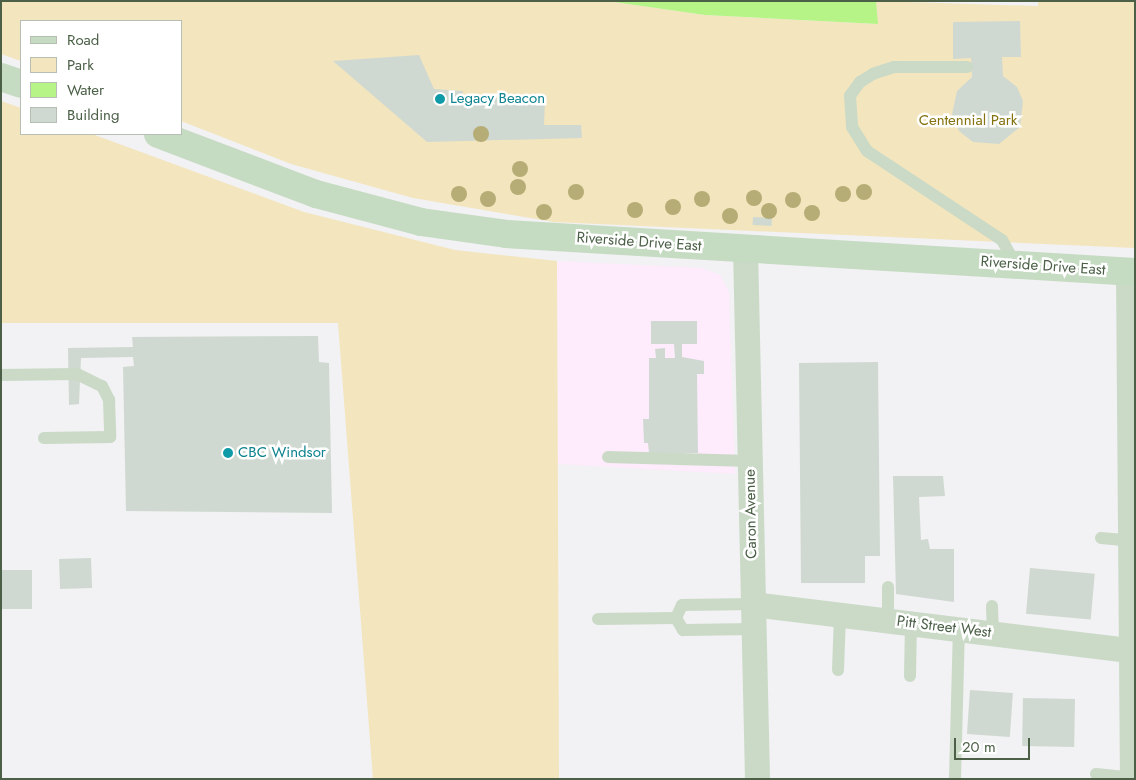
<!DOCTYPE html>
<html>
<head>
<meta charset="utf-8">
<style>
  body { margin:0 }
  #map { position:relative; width:1136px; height:780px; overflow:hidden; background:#f2f1f3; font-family:Jost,sans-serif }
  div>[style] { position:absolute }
  .commercial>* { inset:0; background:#feebfc }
  .green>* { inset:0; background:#f3e5bd }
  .water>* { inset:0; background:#b6f487 }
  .building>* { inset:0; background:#d0d9d1; transform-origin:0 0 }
  .service>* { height:12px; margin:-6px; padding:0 6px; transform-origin:6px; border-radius:6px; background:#cadac7 }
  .minor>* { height:25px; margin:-12.5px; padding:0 12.5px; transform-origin:12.5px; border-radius:12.5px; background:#cadac7 }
  .secondary>* { height:28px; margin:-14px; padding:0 14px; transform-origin:14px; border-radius:14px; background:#c5dbc2 }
  .trees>* { width:16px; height:16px; margin:-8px; border-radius:50%; background:#b6ac76 }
  .dots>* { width:14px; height:14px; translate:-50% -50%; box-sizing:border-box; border:2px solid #fff; border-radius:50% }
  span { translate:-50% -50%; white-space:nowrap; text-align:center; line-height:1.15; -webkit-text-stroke:5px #fff; paint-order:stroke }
  .culture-label { font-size:15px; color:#0d838f }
  .left { translate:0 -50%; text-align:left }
  .park-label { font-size:15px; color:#847310 }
  .street-label { font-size:15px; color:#4b6047 }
  .frame { position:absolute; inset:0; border:2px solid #4b6047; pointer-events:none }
  .legend { position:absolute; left:20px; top:20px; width:162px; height:115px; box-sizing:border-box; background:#fff; border:1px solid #b7bfb5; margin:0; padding:6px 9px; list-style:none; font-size:15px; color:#4b6047 }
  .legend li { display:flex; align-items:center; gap:10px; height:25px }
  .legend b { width:25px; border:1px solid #b7bfb5 }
  .scale { position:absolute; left:954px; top:738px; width:76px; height:22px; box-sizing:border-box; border:2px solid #4b6047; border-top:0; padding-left:6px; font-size:15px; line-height:18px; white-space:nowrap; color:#4b6047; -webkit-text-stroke:4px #fff; paint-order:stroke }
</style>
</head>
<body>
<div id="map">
  <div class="commercial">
    <i style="clip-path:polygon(557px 261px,702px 268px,720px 275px,729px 292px,735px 474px,558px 464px)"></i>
  </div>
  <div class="green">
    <i style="clip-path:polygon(1px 1px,607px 1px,705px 15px,877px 24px,876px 1px,1038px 6px,1038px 1px,1135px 1px,1135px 248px,554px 222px,413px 198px,291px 164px,181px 121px,181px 21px,21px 21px,21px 61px,1px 54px)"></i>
    <i style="clip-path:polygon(1px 101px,21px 108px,21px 134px,92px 134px,304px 212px,455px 250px,557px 261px,559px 779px,373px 779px,338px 323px,1px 323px)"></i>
  </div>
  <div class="water">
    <i style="clip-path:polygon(607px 1px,876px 1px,878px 24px,705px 15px)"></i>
  </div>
  <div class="building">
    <i style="clip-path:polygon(1020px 21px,1021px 57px,1002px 57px,1003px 76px,1017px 87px,1023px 101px,1020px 127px,999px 144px,973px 142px,959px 131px,952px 114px,957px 91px,972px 77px,971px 58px,953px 59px,953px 22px)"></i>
    <i style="clip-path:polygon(419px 55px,434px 89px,463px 91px,462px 96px,545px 101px,544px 125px,581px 125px,582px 138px,427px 142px,333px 61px)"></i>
    <i style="left:753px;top:217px;width:19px;height:8px;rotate:3deg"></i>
    <i style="clip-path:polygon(651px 321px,697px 321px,697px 344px,682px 344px,682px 357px,704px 361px,704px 374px,697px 374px,698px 453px,649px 453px,648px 443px,644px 443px,643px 419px,649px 419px,649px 358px,656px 358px,655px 349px,665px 348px,665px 358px,675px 358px,674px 344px,651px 344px)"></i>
    <i style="clip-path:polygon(318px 336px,319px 362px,329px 363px,332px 513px,126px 511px,123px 367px,134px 366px,133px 357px,81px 358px,79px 404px,69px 405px,68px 348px,133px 347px,132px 337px)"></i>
    <i style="clip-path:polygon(878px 362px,880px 556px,865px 556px,865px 583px,801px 583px,799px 363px)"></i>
    <i style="clip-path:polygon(893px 476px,943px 476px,945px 496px,919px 497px,921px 540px,928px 539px,930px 549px,954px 549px,954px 602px,896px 594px)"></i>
    <i style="left:91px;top:558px;width:30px;height:32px;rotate:88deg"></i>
    <i style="left:1030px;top:568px;width:65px;height:46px;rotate:5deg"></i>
    <i style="left:1px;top:570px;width:31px;height:39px"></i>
    <i style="left:970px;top:690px;width:43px;height:44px;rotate:4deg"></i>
    <i style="left:1023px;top:698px;width:52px;height:48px;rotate:1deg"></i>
  </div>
  <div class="service">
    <i style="left:967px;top:67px;width:73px;rotate:180deg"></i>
    <i style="left:894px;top:67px;width:22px;rotate:162deg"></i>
    <i style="left:873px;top:74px;width:15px;rotate:148deg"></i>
    <i style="left:860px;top:82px;width:17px;rotate:126deg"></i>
    <i style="left:850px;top:96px;width:31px;rotate:86deg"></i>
    <i style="left:852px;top:127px;width:28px;rotate:58deg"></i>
    <i style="left:867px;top:151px;width:162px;rotate:33.4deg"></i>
    <i style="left:1002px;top:240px;width:26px;rotate:61deg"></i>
    <i style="left:1px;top:375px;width:76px;rotate:-0.8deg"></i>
    <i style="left:77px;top:374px;width:28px;rotate:26deg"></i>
    <i style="left:102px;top:386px;width:16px;rotate:63deg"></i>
    <i style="left:109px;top:400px;width:37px;rotate:88deg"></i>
    <i style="left:110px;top:437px;width:66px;rotate:179.1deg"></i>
    <i style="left:608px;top:457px;width:142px;rotate:1.6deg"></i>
    <i style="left:1101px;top:538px;width:34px;rotate:5deg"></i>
    <i style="left:888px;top:587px;width:34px;rotate:90deg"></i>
    <i style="left:992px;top:606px;width:27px;rotate:88deg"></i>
    <i style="left:676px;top:618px;width:14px;rotate:-65deg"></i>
    <i style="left:682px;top:605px;width:71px;rotate:-0.8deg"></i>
    <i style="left:676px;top:618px;width:14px;rotate:60deg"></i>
    <i style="left:683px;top:630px;width:71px;rotate:-0.8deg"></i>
    <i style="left:598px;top:619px;width:78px;rotate:-0.7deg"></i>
    <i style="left:838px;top:670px;width:55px;rotate:-87.9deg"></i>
    <i style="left:910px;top:676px;width:53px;rotate:-88.9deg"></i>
    <i style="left:1096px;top:774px;width:36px;rotate:6deg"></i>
    <i style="left:955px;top:779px;width:150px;rotate:-88.5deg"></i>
  </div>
  <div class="minor">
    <i style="left:745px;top:249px;width:530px;rotate:88.7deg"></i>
    <i style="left:1128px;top:272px;width:507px;rotate:89.55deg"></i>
    <i style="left:753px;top:604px;width:385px;rotate:7deg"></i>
  </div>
  <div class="secondary">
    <i style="left:1px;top:77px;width:21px;rotate:19deg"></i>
    <i style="left:158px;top:134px;width:169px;rotate:20.8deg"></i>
    <i style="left:316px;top:194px;width:109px;rotate:14.9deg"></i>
    <i style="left:421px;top:222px;width:86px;rotate:8deg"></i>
    <i style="left:506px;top:234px;width:630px;rotate:3.46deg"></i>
  </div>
  <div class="trees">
    <i style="left:481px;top:134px"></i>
    <i style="left:520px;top:169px"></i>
    <i style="left:518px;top:187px"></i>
    <i style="left:576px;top:192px"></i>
    <i style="left:864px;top:192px"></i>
    <i style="left:459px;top:194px"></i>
    <i style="left:843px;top:194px"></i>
    <i style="left:754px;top:198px"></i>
    <i style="left:488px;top:199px"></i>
    <i style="left:702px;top:199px"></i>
    <i style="left:793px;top:200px"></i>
    <i style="left:673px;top:207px"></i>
    <i style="left:635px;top:210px"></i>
    <i style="left:769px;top:211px"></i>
    <i style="left:544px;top:212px"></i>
    <i style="left:812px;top:213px"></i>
    <i style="left:730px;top:216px"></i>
  </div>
  <div class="dots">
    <i style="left:440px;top:99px;background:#0f9aa8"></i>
    <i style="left:228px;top:453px;background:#0f9aa8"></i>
  </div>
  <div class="culture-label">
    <span class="left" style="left:450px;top:99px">Legacy Beacon</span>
    <span class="left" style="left:238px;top:453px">CBC Windsor</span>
  </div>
  <div class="park-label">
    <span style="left:968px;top:121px">Centennial Park</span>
  </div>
  <div class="street-label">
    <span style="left:639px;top:242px;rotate:4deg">Riverside Drive East</span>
    <span style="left:1043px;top:266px;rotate:4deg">Riverside Drive East</span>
    <span style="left:751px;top:514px;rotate:-91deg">Caron Avenue</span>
    <span style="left:944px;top:627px;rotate:7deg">Pitt Street West</span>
  </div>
  <div class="frame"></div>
  <ul class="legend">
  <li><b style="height:6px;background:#c5dbc2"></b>Road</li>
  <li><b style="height:14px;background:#f3e5bd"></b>Park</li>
  <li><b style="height:14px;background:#b6f487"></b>Water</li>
  <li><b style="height:14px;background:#d0d9d1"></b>Building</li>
  </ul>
  <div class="scale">20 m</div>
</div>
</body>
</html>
